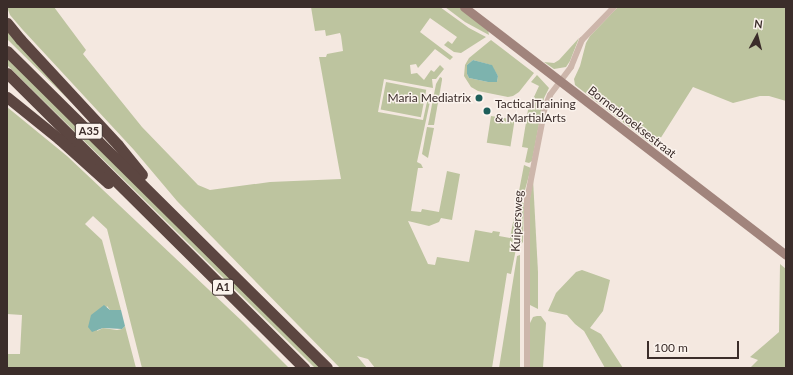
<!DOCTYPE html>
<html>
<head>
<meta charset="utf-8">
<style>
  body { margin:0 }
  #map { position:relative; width:793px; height:375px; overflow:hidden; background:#f4e8e0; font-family:Lato,sans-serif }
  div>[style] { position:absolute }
  .green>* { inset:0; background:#bdc49f; transform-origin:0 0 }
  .water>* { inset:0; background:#7db3ae }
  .minor>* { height:6px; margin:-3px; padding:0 3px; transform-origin:3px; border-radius:3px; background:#cdb6ab }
  .secondary>* { height:9px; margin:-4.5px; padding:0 4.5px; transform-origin:4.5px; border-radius:4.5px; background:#a1847c }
  .motorway>* { height:11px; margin:-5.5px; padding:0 5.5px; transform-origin:5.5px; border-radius:5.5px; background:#5c4641 }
  .dots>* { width:11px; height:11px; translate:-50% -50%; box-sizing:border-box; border:2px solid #fbf3ed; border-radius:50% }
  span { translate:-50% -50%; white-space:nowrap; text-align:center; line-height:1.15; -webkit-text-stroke:3px #fbf3ed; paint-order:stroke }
  .shield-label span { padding:1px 3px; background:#fbf3ed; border:1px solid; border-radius:3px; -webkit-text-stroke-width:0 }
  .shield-label { font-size:11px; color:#3b2d2a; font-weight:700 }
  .poi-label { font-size:12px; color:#3b2d2a }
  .right { translate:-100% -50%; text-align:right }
  .left { translate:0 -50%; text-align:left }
  .street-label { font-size:12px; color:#3b2d2a }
  .frame { position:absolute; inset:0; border:8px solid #3b2d2a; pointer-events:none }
  .north { position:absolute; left:737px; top:16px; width:40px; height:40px; -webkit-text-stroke:3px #fbf3ed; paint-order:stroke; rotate:7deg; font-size:11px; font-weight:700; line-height:16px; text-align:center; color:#3b2d2a }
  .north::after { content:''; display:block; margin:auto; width:14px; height:18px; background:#3b2d2a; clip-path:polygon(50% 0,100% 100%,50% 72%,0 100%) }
  .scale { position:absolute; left:647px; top:341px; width:92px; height:18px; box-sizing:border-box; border:2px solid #3b2d2a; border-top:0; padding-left:5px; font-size:12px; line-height:14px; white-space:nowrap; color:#3b2d2a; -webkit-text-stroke:3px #fbf3ed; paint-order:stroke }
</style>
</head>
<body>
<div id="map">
  <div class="green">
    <i style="clip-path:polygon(7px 7px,54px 7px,86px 50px,83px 54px,142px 127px,198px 185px,210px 190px,270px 182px,341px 179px,319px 57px,326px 57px,327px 54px,343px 51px,341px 36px,340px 33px,326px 36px,325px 30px,315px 31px,311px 7px,440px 7px,469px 28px,486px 37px,461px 53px,454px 52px,444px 45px,448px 41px,452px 44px,457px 37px,430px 18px,420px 32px,453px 57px,450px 60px,435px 49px,418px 68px,416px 64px,410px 65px,411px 74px,417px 73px,424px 80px,431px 70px,434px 72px,440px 65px,444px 69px,436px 79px,432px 79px,433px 88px,384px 79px,378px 112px,423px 120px,428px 97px,431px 97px,417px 162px,421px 164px,423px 168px,418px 168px,411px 211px,421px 212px,422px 209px,439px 212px,447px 171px,460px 174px,452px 220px,441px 218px,439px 222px,429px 226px,408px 221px,428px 264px,435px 265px,437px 257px,469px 262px,475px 230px,492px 233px,493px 231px,500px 232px,499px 236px,510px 238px,524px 165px,531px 168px,522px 201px,524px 204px,523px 242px,516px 249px,511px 274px,507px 273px,492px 368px,375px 368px,368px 359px,357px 356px,367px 368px,340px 368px,177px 201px,134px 150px,22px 29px,10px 15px)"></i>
    <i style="clip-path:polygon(445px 7px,459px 7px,488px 29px,489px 35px,465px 22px)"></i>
    <i style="clip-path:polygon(618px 7px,786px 7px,786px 101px,769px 96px,760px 96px,733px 103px,693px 87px,655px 147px,575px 85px,574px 79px,580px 66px,586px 43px,590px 36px)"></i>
    <i style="clip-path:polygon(7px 29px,71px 102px,7px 39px)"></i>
    <i style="clip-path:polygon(579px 38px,570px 61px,566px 67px,554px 69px,544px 62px,554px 63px,559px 60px)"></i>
    <i style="clip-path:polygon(evenodd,491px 40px,534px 73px,519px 92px,513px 96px,508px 97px,478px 91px,471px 87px,464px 76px,465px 65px,469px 58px,491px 40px,473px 60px,491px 65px,498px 76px,497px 82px,488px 82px,469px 78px,467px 74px,467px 65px,473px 60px)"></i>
    <i style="clip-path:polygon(7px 57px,322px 368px,315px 368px,7px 65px)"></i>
    <i style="clip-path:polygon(537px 75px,549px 88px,544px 98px,532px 161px,529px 163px,525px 162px,528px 148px,522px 147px,528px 110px,539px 86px,531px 82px)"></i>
    <i style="clip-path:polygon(440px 77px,442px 78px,442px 80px,434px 125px,428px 125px,436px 84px)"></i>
    <i style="left:386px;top:82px;width:41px;height:28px;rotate:11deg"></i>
    <i style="clip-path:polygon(7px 107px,67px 156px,243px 322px,289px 368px,142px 368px,107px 229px,93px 216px,85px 224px,102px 240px,121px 310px,110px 310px,107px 306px,97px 331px,103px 328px,117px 330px,122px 329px,125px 326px,136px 368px,7px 368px,7px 354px,20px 354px,22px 315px,7px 314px)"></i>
    <i style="left:491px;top:116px;width:24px;height:27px;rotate:9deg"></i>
    <i style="clip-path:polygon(427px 127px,434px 128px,428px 158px,422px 154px)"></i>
    <i style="clip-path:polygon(533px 179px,538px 272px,538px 309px,530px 305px,529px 204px)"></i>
    <i style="clip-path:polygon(520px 255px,520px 368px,499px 368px,517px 256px)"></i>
    <i style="clip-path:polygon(780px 264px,786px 269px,786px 368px,750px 368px,758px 360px,750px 357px,779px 332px)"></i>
    <i style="clip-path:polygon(582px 270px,610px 280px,603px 311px,590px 328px,601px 334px,623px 368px,605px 368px,584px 331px,575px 324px,567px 315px,548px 311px,556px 293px,576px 272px)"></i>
    <i style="clip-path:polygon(537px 316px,541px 316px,546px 323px,543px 368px,530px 368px,529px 325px,533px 317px)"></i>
  </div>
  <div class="water">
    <i style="clip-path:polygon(473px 60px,492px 65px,498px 76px,497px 82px,488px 82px,469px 78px,467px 74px,467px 65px)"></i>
    <i style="clip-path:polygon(104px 305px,110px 310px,121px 310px,125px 326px,122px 329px,103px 328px,92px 332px,88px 327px,91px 315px)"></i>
  </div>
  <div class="minor">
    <i style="left:527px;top:368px;width:168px;rotate:-90deg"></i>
    <i style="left:527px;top:200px;width:95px;rotate:-79deg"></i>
    <i style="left:545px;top:107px;width:13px;rotate:-67deg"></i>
    <i style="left:550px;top:95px;width:35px;rotate:-53deg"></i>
    <i style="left:571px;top:67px;width:29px;rotate:-68deg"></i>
    <i style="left:582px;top:40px;width:46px;rotate:-45.9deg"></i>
  </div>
  <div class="secondary">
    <i style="left:464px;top:7px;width:406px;rotate:37.6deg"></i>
  </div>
  <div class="motorway">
    <i style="left:7px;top:23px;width:21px;rotate:51deg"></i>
    <i style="left:20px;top:39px;width:144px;rotate:47.2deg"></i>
    <i style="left:118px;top:145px;width:38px;rotate:51deg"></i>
    <i style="left:7px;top:51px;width:450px;rotate:44.7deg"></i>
    <i style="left:7px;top:73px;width:419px;rotate:44.8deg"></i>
    <i style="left:7px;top:97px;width:67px;rotate:38.9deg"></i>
    <i style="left:59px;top:139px;width:66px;rotate:41.9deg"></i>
  </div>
  <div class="dots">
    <i style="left:479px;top:98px;background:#1d5e5a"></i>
    <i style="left:487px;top:111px;background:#1d5e5a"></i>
  </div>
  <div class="shield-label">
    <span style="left:89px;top:131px">A35</span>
    <span style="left:223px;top:287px">A1</span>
  </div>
  <div class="poi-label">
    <span class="right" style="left:471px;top:98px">Maria Mediatrix</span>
    <span class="left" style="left:495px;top:111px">TacticalTraining<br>&amp; MartialArts</span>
  </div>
  <div class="street-label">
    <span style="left:632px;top:122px;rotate:38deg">Bornerbroeksestraat</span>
    <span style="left:517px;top:221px;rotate:-87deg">Kuipersweg</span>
  </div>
  <div class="frame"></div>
  <div class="north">N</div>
  <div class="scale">100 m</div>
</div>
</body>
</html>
